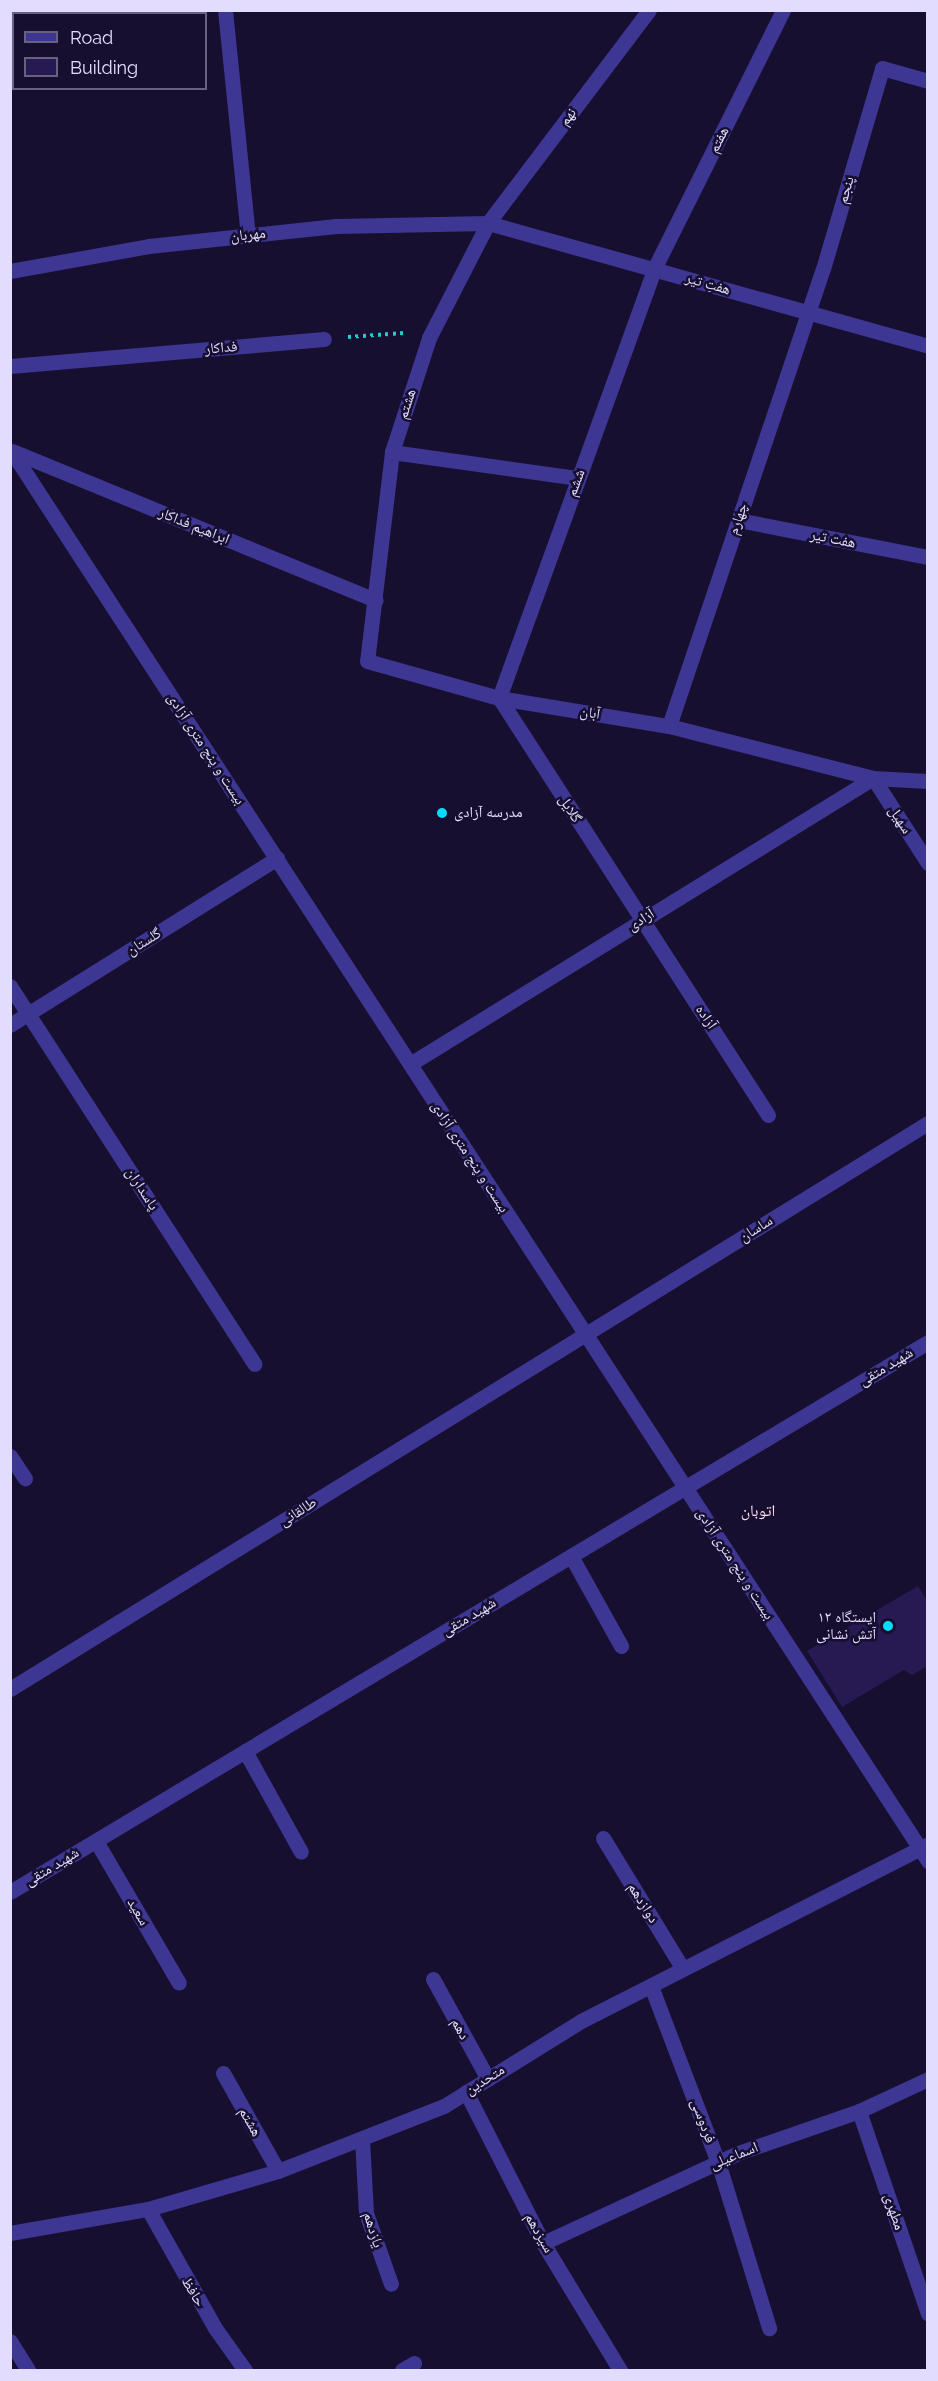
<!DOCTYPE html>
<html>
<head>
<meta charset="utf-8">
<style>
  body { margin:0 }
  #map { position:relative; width:938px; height:2381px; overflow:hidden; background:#160f2f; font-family:Raleway,"Noto Naskh Arabic",sans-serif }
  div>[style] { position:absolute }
  .building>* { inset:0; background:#271952 }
  .path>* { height:4px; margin-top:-2px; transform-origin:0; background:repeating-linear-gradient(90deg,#24ccc9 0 3px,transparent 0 7.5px) }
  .lane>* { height:15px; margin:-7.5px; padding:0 7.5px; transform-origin:7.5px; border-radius:7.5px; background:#3d3692 }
  .street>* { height:15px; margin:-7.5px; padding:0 7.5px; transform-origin:7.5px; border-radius:7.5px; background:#3d3692 }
  .dots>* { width:16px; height:16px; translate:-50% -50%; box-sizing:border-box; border:3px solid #160f2f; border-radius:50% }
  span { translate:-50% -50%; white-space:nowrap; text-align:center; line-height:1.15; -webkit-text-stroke:5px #160f2f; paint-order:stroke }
  .street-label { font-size:15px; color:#e2ddff }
  .poi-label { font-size:15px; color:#e2ddff }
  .left { translate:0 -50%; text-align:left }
  .right { translate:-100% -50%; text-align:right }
  .neighbourhood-label { font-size:16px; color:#ffdff2 }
  .frame { position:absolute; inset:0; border:12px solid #e2ddff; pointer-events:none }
  .legend { position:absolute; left:12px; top:12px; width:195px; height:78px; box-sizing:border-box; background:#160f2f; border:2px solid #686182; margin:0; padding:8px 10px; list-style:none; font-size:18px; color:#e2ddff }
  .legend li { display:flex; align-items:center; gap:12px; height:30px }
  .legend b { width:30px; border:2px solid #686182 }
</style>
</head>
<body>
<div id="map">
  <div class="building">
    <i style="clip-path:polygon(918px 1586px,928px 1602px,928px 1666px,912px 1675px,904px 1670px,842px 1707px,807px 1651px)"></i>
  </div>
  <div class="path">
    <i style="left:348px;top:337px;width:56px;rotate:-4.1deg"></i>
  </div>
  <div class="lane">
    <i style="left:10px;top:366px;width:315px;rotate:-4.9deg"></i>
  </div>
  <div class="street">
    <i style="left:225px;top:10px;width:226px;rotate:84.2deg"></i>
    <i style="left:649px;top:10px;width:267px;rotate:127.1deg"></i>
    <i style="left:488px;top:223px;width:129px;rotate:117.2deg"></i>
    <i style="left:429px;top:338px;width:120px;rotate:108deg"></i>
    <i style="left:392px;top:452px;width:210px;rotate:96.8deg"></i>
    <i style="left:367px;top:661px;width:137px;rotate:15.7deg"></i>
    <i style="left:499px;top:698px;width:172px;rotate:9.4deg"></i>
    <i style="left:669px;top:726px;width:211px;rotate:14.3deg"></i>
    <i style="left:873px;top:778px;width:55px;rotate:3.1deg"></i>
    <i style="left:147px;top:14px;width:17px;rotate:-13deg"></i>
    <i style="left:10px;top:49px;width:4px;rotate:-14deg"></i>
    <i style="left:10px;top:271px;width:141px;rotate:-10.2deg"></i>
    <i style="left:149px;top:246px;width:188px;rotate:-6.1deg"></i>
    <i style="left:336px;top:226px;width:152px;rotate:-1.1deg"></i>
    <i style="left:488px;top:223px;width:457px;rotate:15.6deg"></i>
    <i style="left:12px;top:451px;width:393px;rotate:22.3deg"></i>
    <i style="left:12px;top:452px;width:1681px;rotate:56.97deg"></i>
    <i style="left:392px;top:452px;width:188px;rotate:8deg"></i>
    <i style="left:738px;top:520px;width:194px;rotate:11deg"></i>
    <i style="left:669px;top:726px;width:482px;rotate:-71.4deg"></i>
    <i style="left:823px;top:269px;width:209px;rotate:-73.6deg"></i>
    <i style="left:882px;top:68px;width:48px;rotate:15.8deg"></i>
    <i style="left:873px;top:778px;width:101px;rotate:57.1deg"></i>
    <i style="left:10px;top:986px;width:450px;rotate:57.1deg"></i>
    <i style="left:10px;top:1025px;width:315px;rotate:-32deg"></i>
    <i style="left:410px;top:1064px;width:544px;rotate:-31.7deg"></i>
    <i style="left:768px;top:1115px;width:496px;rotate:-122.8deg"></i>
    <i style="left:499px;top:698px;width:456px;rotate:-70.1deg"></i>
    <i style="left:654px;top:269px;width:289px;rotate:-63.5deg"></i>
    <i style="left:10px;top:1456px;width:27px;rotate:56deg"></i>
    <i style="left:571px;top:1556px;width:103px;rotate:60.9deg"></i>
    <i style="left:10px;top:1689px;width:1078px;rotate:-31.66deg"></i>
    <i style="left:245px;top:1751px;width:115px;rotate:61deg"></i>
    <i style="left:603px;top:1838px;width:153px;rotate:58.6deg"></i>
    <i style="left:96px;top:1841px;width:164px;rotate:59.7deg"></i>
    <i style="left:10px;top:1892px;width:1070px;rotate:-30.93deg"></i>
    <i style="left:433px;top:1979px;width:114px;rotate:61.2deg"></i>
    <i style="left:651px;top:1986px;width:188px;rotate:69.2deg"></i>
    <i style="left:718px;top:2162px;width:174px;rotate:72.9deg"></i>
    <i style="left:223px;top:2073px;width:112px;rotate:60.7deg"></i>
    <i style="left:466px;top:2092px;width:169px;rotate:63deg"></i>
    <i style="left:543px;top:2243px;width:149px;rotate:58.8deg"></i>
    <i style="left:859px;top:2111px;width:214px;rotate:71.2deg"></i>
    <i style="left:362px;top:2139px;width:74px;rotate:86.9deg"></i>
    <i style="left:366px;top:2213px;width:75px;rotate:70.6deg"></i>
    <i style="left:148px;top:2209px;width:137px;rotate:60.6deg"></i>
    <i style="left:215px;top:2328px;width:52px;rotate:54.5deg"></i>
    <i style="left:10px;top:2233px;width:140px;rotate:-9.9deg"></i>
    <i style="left:148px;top:2209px;width:135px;rotate:-16.3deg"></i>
    <i style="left:278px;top:2171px;width:178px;rotate:-21.4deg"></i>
    <i style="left:444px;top:2106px;width:161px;rotate:-31.8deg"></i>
    <i style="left:581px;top:2021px;width:390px;rotate:-27deg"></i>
    <i style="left:543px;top:2243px;width:215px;rotate:-24.8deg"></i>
    <i style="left:738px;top:2153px;width:128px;rotate:-19.1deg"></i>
    <i style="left:859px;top:2111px;width:76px;rotate:-24.9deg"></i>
    <i style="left:10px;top:2341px;width:34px;rotate:58deg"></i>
    <i style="left:402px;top:2370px;width:14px;rotate:-30deg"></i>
  </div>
  <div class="dots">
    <i style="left:442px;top:813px;background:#09dbff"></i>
    <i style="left:888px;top:1626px;background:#09dbff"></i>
  </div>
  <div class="street-label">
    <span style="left:568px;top:117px;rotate:-53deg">نهم</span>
    <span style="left:719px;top:140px;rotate:-63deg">هفتم</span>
    <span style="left:846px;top:190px;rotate:-74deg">پنجم</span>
    <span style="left:248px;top:235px;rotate:-6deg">مهربان</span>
    <span style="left:708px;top:284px;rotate:16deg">هفتِ تیر</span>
    <span style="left:221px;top:348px;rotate:-5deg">فداکار</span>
    <span style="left:407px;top:404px;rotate:-72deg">هشتم</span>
    <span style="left:576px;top:483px;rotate:-70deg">ششم</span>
    <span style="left:738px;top:519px;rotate:-71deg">چهارم</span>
    <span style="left:194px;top:526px;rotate:22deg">ابراهیم فداکار</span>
    <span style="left:833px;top:539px;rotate:11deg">هفت تیر</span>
    <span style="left:590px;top:713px;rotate:9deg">آبان</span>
    <span style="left:206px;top:749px;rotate:57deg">بیست و پنج متری آزادی</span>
    <span style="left:570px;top:809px;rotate:58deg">گلایل</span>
    <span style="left:900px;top:820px;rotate:57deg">سهیل</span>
    <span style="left:641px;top:920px;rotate:-32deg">آزادی</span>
    <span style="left:144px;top:942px;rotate:-32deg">گلستان</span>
    <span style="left:706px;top:1017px;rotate:56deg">آزاده</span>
    <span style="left:470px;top:1157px;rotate:57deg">بیست و پنج متری آزادی</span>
    <span style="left:142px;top:1189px;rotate:57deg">پاسداران</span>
    <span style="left:756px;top:1229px;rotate:-32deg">ساسان</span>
    <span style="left:886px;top:1367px;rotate:-31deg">شهید متقی</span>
    <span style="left:298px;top:1512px;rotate:-32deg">طالقانی</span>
    <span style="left:735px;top:1564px;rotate:57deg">بیست و پنج متری آزادی</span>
    <span style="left:469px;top:1617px;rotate:-31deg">شهید متقی</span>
    <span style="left:52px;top:1867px;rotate:-31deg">شهید متقی</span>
    <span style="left:643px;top:1903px;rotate:58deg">دوازدهم</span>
    <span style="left:138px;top:1912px;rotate:60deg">سعید</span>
    <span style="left:460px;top:2029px;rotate:61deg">دهم</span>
    <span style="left:485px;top:2080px;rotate:-32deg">متحدین</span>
    <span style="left:703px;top:2121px;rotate:70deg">فردوسی</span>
    <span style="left:250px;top:2122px;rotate:60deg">هشتم</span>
    <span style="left:734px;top:2156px;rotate:-22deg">اسماعیلی</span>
    <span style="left:894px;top:2212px;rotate:72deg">مطهری</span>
    <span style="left:373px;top:2230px;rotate:73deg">یازدهم</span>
    <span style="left:539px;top:2233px;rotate:60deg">سیزدهم</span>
    <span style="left:193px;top:2292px;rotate:59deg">حافظ</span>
  </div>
  <div class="poi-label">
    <span class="left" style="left:454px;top:813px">مدرسه آزادی</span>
    <span class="right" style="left:876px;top:1626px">ایستگاه ۱۲<br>آتش نشانی</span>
  </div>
  <div class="neighbourhood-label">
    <span style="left:758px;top:1511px">اتوبان</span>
  </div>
  <div class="frame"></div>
  <ul class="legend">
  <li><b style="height:8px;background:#3d3692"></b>Road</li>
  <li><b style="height:16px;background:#271952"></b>Building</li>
  </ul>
</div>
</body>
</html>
